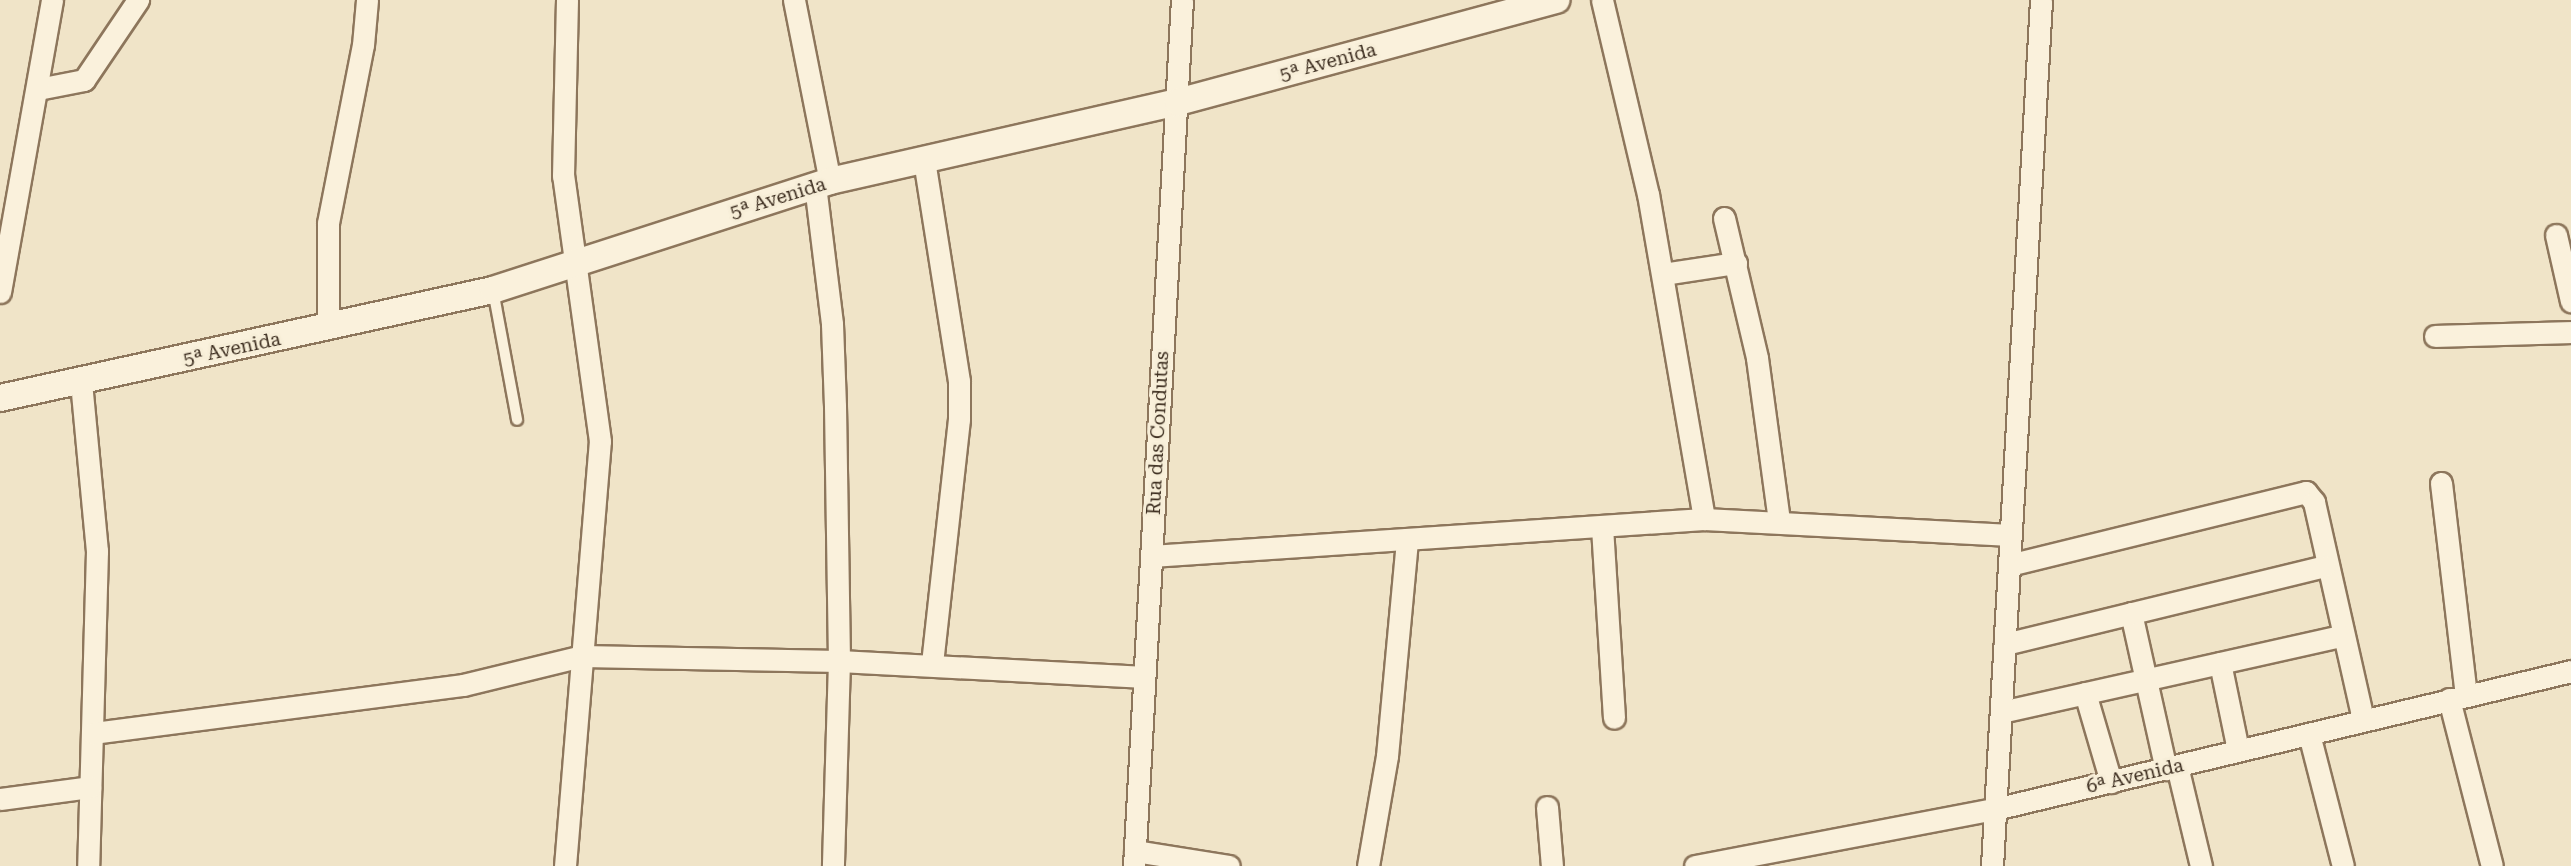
<!DOCTYPE html>
<html>
<head>
<meta charset="utf-8">
<style>
  body { margin:0 }
  #map { position:relative; width:2571px; height:866px; overflow:hidden; background:#f0e4c8; font-family:"Roboto Serif",serif }
  div>[style] { position:absolute }
  .roads { filter:drop-shadow(2px 0 #8d765c) drop-shadow(-2px 0 #8d765c) drop-shadow(0 2px #8d765c) drop-shadow(0 -2px #8d765c) }
  .service>* { height:10px; margin:-5px; padding:0 5px; transform-origin:5px; border-radius:5px; background:#faf1dc }
  .minor>* { height:21px; margin:-10.5px; padding:0 10.5px; transform-origin:10.5px; border-radius:10.5px; background:#faf1dc }
  .tertiary>* { height:26px; margin:-13px; padding:0 13px; transform-origin:13px; border-radius:13px; background:#faf1dc }
  span { translate:-50% -50%; white-space:nowrap; text-align:center; line-height:1.15; -webkit-text-stroke:6px #f7eed8; paint-order:stroke }
  .street-label { font-size:19px; color:#3d2e20 }
</style>
</head>
<body>
<div id="map">
  <div class="roads">
    <div class="service">
      <i style="left:493px;top:290px;width:132px;rotate:79.5deg"></i>
    </div>
    <div class="minor">
      <i style="left:794px;top:0;width:185px;rotate:78.8deg"></i>
      <i style="left:1602px;top:0;width:199px;rotate:76.7deg"></i>
      <i style="left:1648px;top:194px;width:330px;rotate:80.2deg"></i>
      <i style="left:38px;top:89px;width:47px;rotate:-11.1deg"></i>
      <i style="left:84px;top:80px;width:97px;rotate:-56deg"></i>
      <i style="left:924px;top:160px;width:224px;rotate:81deg"></i>
      <i style="left:959px;top:381px;width:38px;rotate:90deg"></i>
      <i style="left:959px;top:419px;width:247px;rotate:96.3deg"></i>
      <i style="left:815px;top:185px;width:140px;rotate:83deg"></i>
      <i style="left:832px;top:324px;width:82px;rotate:87.9deg"></i>
      <i style="left:835px;top:406px;width:255px;rotate:89.1deg"></i>
      <i style="left:839px;top:661px;width:205px;rotate:91.7deg"></i>
      <i style="left:1724px;top:218px;width:144px;rotate:76.7deg"></i>
      <i style="left:1757px;top:358px;width:163px;rotate:82.3deg"></i>
      <i style="left:2556px;top:235px;width:68px;rotate:77.2deg"></i>
      <i style="left:1663px;top:274px;width:74px;rotate:-8.6deg"></i>
      <i style="left:0;top:292px;width:297px;rotate:-79.9deg"></i>
      <i style="left:328px;top:328px;width:105px;rotate:-90deg"></i>
      <i style="left:328px;top:223px;width:181px;rotate:-78.9deg"></i>
      <i style="left:363px;top:45px;width:45px;rotate:-84.9deg"></i>
      <i style="left:2435px;top:336px;width:136px;rotate:-1.7deg"></i>
      <i style="left:81px;top:382px;width:170px;rotate:84.6deg"></i>
      <i style="left:97px;top:551px;width:315px;rotate:91.6deg"></i>
      <i style="left:2441px;top:483px;width:213px;rotate:83.3deg"></i>
      <i style="left:1602px;top:527px;width:191px;rotate:86.4deg"></i>
      <i style="left:1151px;top:556px;width:554px;rotate:-3.83deg"></i>
      <i style="left:1704px;top:519px;width:307px;rotate:3deg"></i>
      <i style="left:2009px;top:565px;width:306px;rotate:-13.8deg"></i>
      <i style="left:2306px;top:492px;width:13px;rotate:51deg"></i>
      <i style="left:2314px;top:502px;width:223px;rotate:77.3deg"></i>
      <i style="left:2131px;top:613px;width:160px;rotate:77.4deg"></i>
      <i style="left:2005px;top:644px;width:329px;rotate:-13.7deg"></i>
      <i style="left:2220px;top:663px;width:89px;rotate:78.3deg"></i>
      <i style="left:2085px;top:693px;width:93px;rotate:73.7deg"></i>
      <i style="left:2449px;top:699px;width:172px;rotate:75.6deg"></i>
      <i style="left:2001px;top:712px;width:349px;rotate:-12.6deg"></i>
      <i style="left:93px;top:733px;width:373px;rotate:-7.4deg"></i>
      <i style="left:463px;top:685px;width:122px;rotate:-13.7deg"></i>
      <i style="left:582px;top:656px;width:257px;rotate:1.1deg"></i>
      <i style="left:839px;top:661px;width:302px;rotate:3deg"></i>
      <i style="left:2309px;top:734px;width:136px;rotate:75.6deg"></i>
      <i style="left:2177px;top:766px;width:103px;rotate:76.5deg"></i>
      <i style="left:0;top:799px;width:91px;rotate:-7.6deg"></i>
      <i style="left:1547px;top:807px;width:59px;rotate:85.2deg"></i>
      <i style="left:1135px;top:851px;width:95px;rotate:9.1deg"></i>
      <i style="left:565px;top:866px;width:426px;rotate:-85.3deg"></i>
      <i style="left:600px;top:441px;width:268px;rotate:-97.9deg"></i>
      <i style="left:563px;top:176px;width:176px;rotate:-88.7deg"></i>
      <i style="left:1134px;top:866px;width:867px;rotate:-86.83deg"></i>
      <i style="left:1368px;top:866px;width:112px;rotate:-80.2deg"></i>
      <i style="left:1387px;top:756px;width:218px;rotate:-84.7deg"></i>
      <i style="left:1695px;top:866px;width:305px;rotate:-10.8deg"></i>
      <i style="left:1995px;top:809px;width:592px;rotate:-13.47deg"></i>
      <i style="left:1992px;top:866px;width:867px;rotate:-86.76deg"></i>
    </div>
    <div class="tertiary">
      <i style="left:0;top:398px;width:505px;rotate:-12.36deg"></i>
      <i style="left:493px;top:290px;width:354px;rotate:-17.9deg"></i>
      <i style="left:830px;top:181px;width:357px;rotate:-12.8deg"></i>
      <i style="left:1178px;top:102px;width:392px;rotate:-15.1deg"></i>
    </div>
  </div>
  <div class="street-label">
    <span style="left:1328px;top:62px;rotate:-15deg">5ª Avenida</span>
    <span style="left:778px;top:198px;rotate:-17deg">5ª Avenida</span>
    <span style="left:232px;top:349px;rotate:-12deg">5ª Avenida</span>
    <span style="left:1158px;top:433px;rotate:-87deg">Rua das Condutas</span>
    <span style="left:2135px;top:776px;rotate:-13deg">6ª Avenida</span>
  </div>
</div>
</body>
</html>
